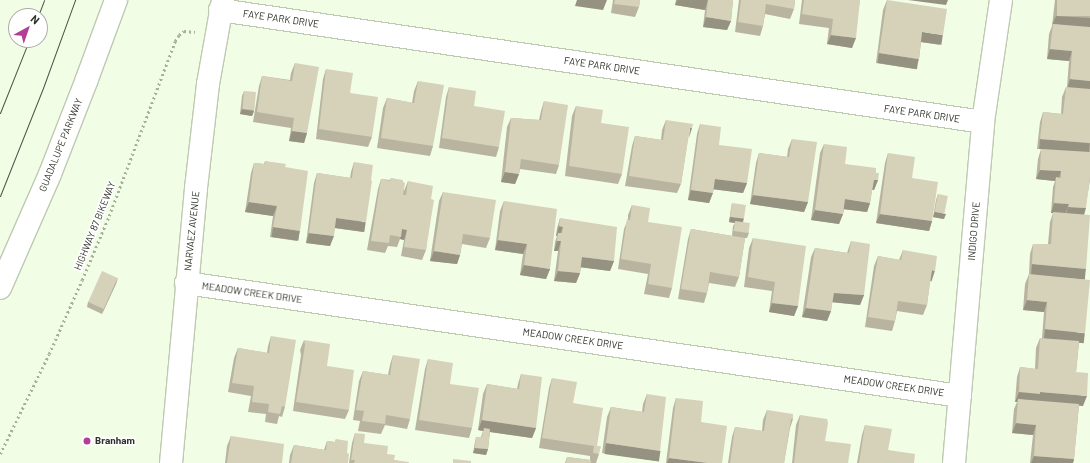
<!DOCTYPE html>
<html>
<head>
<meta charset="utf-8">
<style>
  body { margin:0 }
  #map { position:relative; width:1090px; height:463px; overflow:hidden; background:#f1fde5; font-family:Barlow,sans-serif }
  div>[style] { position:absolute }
  .path>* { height:2.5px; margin-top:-1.25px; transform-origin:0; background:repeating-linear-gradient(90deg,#a7b09d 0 2px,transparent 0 5px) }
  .roads { filter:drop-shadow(1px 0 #bec9b2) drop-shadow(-1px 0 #bec9b2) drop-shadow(0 1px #bec9b2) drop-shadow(0 -1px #bec9b2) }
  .minor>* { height:22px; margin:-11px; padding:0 11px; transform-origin:11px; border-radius:11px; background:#fff }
  .highway>* { height:22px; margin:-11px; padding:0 11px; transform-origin:11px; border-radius:11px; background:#fff }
  .tram>* { height:1px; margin:-0.5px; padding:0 0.5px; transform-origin:0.5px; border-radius:0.5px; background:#4d5247 }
  .wall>* { inset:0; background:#b8b49f }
  .shaded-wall>* { inset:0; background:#969282; transform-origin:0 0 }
  .building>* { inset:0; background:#d6d1b9; transform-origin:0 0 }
  .dots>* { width:11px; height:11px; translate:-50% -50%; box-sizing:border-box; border:2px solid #fff; border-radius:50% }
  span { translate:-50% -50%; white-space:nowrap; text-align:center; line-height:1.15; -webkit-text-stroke:3.5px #fff; paint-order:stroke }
  .street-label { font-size:10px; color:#2e3229 }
  .poi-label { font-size:10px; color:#2e3229; font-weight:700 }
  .left { translate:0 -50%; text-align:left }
  .north { position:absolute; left:8px; top:8px; width:40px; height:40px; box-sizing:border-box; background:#fff; border:1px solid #abada9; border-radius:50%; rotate:40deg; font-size:11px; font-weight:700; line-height:16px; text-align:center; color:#2e3229 }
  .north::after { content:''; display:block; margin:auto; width:14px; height:18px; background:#b33e95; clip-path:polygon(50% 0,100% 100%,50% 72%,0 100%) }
</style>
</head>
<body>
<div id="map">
  <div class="path">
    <i style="left:0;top:454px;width:111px;rotate:-63.9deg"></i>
    <i style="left:49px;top:354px;width:81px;rotate:-66deg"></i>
    <i style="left:82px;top:280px;width:69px;rotate:-67.1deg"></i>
    <i style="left:109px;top:216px;width:187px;rotate:-69.3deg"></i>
    <i style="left:175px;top:41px;width:7px;rotate:-56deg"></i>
    <i style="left:179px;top:35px;width:6px;rotate:-39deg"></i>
    <i style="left:184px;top:31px;width:11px;rotate:5deg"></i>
  </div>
  <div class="roads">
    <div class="minor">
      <i style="left:220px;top:10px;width:771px;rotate:8.35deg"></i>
      <i style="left:186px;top:283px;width:782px;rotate:8.31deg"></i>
      <i style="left:171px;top:463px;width:276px;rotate:-84.8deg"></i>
      <i style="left:196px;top:188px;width:105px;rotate:-83.4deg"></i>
      <i style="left:208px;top:84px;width:85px;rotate:-79.9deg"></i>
      <i style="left:954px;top:463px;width:342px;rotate:-85.1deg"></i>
      <i style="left:983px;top:122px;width:123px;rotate:-81.6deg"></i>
    </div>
    <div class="highway">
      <i style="left:0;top:288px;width:124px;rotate:-66.3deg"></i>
      <i style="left:50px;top:174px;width:102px;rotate:-68.7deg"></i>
      <i style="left:87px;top:79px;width:84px;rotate:-69.8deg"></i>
    </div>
  </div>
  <div class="tram">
    <i style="left:38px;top:16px;width:17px;rotate:-69deg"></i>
    <i style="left:0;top:113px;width:79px;rotate:-68.3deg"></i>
    <i style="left:0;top:196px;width:116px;rotate:-68.3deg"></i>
    <i style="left:43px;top:88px;width:94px;rotate:-70deg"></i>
  </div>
  <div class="wall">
    <i style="clip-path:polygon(613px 0,640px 0,639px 7px,635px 17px,611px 13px)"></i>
    <i style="clip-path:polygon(676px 0,733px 0,731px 21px,727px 30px,703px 27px,705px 10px,675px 5px)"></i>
    <i style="clip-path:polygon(739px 0,795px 0,794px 9px,790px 19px,765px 14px,763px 26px,760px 36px,735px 32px)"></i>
    <i style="clip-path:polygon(802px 0,860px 0,852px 48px,827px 44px,829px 28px,799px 24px)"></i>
    <i style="clip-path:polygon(887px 0,940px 45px,921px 42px,919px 59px,915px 69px,876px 63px,883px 10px)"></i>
    <i style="clip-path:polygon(1055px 0,1090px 0,1090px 180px,1084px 215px,1086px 269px,1082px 279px,1055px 276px,1081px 343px,1079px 343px,1076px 372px,1083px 406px,1079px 405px,1074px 459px,1073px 463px,1030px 463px,1033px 435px,1012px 433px,1014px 409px,1017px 402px,1015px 402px,1017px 377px,1020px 367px,1035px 369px,1036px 348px,1040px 338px,1042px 338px,1044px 312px,1023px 310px,1025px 284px,1029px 274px,1030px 254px,1033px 244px,1048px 244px,1050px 222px,1053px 213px,1051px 213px,1053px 187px,1055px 181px,1036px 179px,1038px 159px,1041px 149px,1037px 149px,1040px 122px,1043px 112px,1061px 114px,1062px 97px,1066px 87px,1067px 87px,1069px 61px,1047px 59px,1049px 34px,1052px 26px)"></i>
    <i style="clip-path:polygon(295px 63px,307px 133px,304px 143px,289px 141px,291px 128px,253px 122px,259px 86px,262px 76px,290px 80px,291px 73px)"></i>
    <i style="clip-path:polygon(326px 69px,350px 93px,372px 137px,368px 147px,316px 139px,323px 79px)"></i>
    <i style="clip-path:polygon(418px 81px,433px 146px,430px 156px,377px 148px,383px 108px,387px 98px,412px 103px,414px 91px)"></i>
    <i style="clip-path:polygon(449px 87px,474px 106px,499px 147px,496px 157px,439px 148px,446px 97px)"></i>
    <i style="clip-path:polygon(244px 91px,254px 111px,252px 116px,240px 114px,242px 96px)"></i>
    <i style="clip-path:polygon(544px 101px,559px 165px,556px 174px,520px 169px,519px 174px,515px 184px,501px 182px,507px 127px,511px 118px,539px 120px,541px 111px)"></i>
    <i style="clip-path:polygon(576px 106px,601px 123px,622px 174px,618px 184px,565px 176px,572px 116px)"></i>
    <i style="clip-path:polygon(666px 120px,688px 138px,681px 184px,677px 193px,625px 186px,632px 146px,635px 136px,661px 140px,662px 130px)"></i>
    <i style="clip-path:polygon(700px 124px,719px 145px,747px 183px,743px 193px,714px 189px,709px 203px,688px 200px,697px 134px)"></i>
    <i style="clip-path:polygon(792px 139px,808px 202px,804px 212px,750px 204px,756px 163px,759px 153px,787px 157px,788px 149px)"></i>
    <i style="clip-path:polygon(824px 144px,845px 164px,876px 173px,878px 180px,874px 190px,872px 190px,870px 203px,867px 212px,844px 209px,843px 214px,839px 224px,811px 220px,820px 153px)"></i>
    <i style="clip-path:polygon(888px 153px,912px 178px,932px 221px,929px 231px,876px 223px,885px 163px)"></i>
    <i style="clip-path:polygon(265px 161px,285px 167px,300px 231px,297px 241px,270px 237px,273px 216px,245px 212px,251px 173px,254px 163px,264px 164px)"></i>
    <i style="clip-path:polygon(354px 162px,363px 232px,335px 228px,330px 246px,306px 243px,314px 183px,317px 173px,350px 178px,351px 172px)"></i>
    <i style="clip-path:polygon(391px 178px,403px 182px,404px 191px,408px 181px,431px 199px,426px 250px,422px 260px,401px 256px,404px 240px,400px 239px,397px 247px,388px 246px,385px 253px,367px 250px,378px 189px,381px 179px,390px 180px)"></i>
    <i style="clip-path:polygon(443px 192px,490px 238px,486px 248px,462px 244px,460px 255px,457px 264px,430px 261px,439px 201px)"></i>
    <i style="clip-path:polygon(938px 194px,944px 219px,933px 217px,936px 200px)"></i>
    <i style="clip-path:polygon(504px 201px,550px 269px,546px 279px,520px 275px,523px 254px,495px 250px,500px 211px)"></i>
    <i style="clip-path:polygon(732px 203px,744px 218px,743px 222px,749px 233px,747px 238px,745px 238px,739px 277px,735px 287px,709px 283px,707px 293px,704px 303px,678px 299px,688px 239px,691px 229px,732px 236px,733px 226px,735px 223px,729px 222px,731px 208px)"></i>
    <i style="clip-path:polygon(632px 205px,648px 222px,672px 288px,669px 298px,644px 294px,648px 274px,618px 269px,624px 229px,628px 219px,628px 215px)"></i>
    <i style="clip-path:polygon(560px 218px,614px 261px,610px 271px,581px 267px,580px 273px,576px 283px,554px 281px,558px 251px,554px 251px,555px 242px,557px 236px,556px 236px,557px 228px)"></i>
    <i style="clip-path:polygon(753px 238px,798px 306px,794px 316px,769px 312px,772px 291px,744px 287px,749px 248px)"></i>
    <i style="clip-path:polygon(851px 241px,864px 295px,860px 305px,832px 302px,831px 311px,827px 321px,802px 317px,811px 257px,815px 248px,847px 253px)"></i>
    <i style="clip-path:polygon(903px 250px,931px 281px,930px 280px,927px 305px,923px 315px,897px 311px,895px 321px,892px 331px,865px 327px,874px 266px,878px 256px,899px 260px)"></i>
    <i style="clip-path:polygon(118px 278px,102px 314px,87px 307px,88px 302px)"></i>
    <i style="clip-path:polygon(271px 336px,285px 407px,282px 417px,279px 416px,277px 424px,265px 422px,266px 414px,248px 412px,251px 396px,228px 392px,234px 358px,238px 348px,267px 353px,268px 346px)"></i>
    <i style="clip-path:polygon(304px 340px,349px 410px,345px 419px,293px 411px,301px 355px,300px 350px)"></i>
    <i style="clip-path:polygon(393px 355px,410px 419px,407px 429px,385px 425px,381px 434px,358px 431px,360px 421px,353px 420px,359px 381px,363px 371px,388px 375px,390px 365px)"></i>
    <i style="clip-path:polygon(428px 359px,450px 384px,472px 428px,469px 438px,415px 430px,425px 369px)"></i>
    <i style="clip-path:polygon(521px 374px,536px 428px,532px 438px,490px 432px,488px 449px,486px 455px,473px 453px,475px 442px,476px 437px,481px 437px,483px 431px,478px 430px,483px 394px,487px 384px,517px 389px,518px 384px)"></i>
    <i style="clip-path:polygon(552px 378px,573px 403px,597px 446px,599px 454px,596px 463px,565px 463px,567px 457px,590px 460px,590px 456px,539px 448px,549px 388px)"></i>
    <i style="clip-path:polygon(647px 394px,660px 451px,657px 461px,602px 453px,607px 417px,611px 407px,642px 412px,643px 404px)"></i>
    <i style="clip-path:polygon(676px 398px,701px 422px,722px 463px,666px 463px,673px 408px)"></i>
    <i style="clip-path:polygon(767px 410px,793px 419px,790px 428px,784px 463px,728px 463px,732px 437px,735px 427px,762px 431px,763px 420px)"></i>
    <i style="clip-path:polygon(800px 415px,825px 441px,848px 463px,792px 463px,796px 425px)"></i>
    <i style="clip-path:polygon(865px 425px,888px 450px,914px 463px,857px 463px,862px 435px)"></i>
    <i style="clip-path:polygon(355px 433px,364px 443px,387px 454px,394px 460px,409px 463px,349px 463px,352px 443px)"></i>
    <i style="clip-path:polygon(231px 436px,282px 463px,225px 463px,227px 446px)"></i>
    <i style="clip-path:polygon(336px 439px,347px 453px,348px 463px,289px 463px,290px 455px,294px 445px,324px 450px,327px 441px,335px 442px)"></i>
  </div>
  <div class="shaded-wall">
    <i style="clip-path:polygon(577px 0,607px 0,603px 10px,575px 6px)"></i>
    <i style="clip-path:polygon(677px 0,708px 0,705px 10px,675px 5px)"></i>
    <i style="clip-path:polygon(908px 0,948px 0,946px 5px)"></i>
    <i style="clip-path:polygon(1056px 16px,1090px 18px,1090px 28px,1053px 24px,1052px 25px)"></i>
    <i style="clip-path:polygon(706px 17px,731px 21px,727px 30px,703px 27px)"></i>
    <i style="left:922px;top:32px;width:21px;height:10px;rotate:8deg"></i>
    <i style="clip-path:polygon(831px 35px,856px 38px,852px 48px,827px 44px)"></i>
    <i style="clip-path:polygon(1050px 49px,1072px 51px,1069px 61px,1047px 59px)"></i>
    <i style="left:879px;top:53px;width:40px;height:10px;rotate:9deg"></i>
    <i style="clip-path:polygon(1070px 79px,1090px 81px,1090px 91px,1067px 89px)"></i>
    <i style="clip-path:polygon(242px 109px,254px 111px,252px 116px,240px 114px)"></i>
    <i style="clip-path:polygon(690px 128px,692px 128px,689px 138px)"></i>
    <i style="clip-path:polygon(292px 131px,307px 133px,304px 143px,289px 141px)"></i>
    <i style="left:1040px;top:139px;width:50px;height:10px;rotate:5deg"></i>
    <i style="clip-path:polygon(1040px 170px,1061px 171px,1058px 181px,1056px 177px,1055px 181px,1036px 179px)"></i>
    <i style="clip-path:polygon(505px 172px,519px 174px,515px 184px,501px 182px)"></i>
    <i style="clip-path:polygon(715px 179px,747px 183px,743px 193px,711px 189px)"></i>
    <i style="clip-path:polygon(874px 180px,878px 180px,874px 190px,870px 189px)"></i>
    <i style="clip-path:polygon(691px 190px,713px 193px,709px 203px,688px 200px)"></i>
    <i style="clip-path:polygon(753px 195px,808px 202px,804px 212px,750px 204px)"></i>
    <i style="clip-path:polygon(845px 199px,870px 203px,867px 212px,842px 209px)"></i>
    <i style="clip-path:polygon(249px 202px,277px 206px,273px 216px,245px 212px)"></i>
    <i style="clip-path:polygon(1054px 203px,1069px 204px,1065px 214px,1051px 213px)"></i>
    <i style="clip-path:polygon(1068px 207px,1086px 208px,1083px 218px,1065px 217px)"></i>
    <i style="clip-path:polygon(815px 210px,843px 214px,839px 224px,811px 220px)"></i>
    <i style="clip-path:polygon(935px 212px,946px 214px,944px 219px,933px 217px)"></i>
    <i style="clip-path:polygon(880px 214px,932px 221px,929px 231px,876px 223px)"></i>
    <i style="clip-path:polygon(730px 217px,744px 218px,742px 224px,735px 221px,735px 223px,729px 222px)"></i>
    <i style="left:336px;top:218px;width:30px;height:10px;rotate:8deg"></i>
    <i style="clip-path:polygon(559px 226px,563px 227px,559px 237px,558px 233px,557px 236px,556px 236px)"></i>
    <i style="left:273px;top:227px;width:27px;height:10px;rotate:8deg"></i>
    <i style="clip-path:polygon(402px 229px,407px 230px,404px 240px,400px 239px)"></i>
    <i style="clip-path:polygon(309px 233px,334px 236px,330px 246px,306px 243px)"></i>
    <i style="clip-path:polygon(498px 240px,527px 244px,523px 254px,495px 250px)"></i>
    <i style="clip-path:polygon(557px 241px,561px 241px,558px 251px,554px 251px)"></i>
    <i style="clip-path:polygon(434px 251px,460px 255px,457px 264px,430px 261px)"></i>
    <i style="clip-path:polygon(582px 257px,614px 261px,610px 271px,578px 267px)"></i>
    <i style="left:1032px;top:264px;width:54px;height:11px;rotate:5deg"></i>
    <i style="clip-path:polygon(524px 265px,550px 269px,546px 279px,520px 275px)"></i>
    <i style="left:932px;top:270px;width:3px;height:11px;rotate:18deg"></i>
    <i style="clip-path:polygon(558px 271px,580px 273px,576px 283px,554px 281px)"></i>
    <i style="clip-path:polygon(118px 278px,116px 284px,102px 314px,104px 309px)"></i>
    <i style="clip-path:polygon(834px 293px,864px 295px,860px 305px,830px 302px)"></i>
    <i style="clip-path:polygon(1027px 300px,1047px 302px,1044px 312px,1023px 310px)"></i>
    <i style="clip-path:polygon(772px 303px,798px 306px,794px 316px,769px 312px)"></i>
    <i style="clip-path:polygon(806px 308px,831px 311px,827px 321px,802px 317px)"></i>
    <i style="left:1045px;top:329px;width:40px;height:10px;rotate:6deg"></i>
    <i style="clip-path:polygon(1019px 392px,1040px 392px,1087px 396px,1083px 406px,1037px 402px,1018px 399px,1017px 402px,1015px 402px)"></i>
    <i style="clip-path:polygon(482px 420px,536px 428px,532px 438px,483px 431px,484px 428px,483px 431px,478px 430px)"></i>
    <i style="clip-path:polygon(1016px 423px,1036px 425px,1033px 435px,1012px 433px)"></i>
    <i style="left:606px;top:443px;width:55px;height:11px;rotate:8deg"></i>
    <i style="clip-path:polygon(475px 448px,488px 449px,486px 455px,473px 453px)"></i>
    <i style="clip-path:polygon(1034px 456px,1074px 459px,1073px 463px,1031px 463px)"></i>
    <i style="clip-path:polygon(669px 458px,708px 463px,667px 463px)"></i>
  </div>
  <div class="building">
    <i style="clip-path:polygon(615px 0,640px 0,639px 7px,614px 4px)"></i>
    <i style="clip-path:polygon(708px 0,733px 0,731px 21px,706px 17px)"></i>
    <i style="clip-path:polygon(741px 0,795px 0,794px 9px,766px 4px,763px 26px,738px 22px)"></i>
    <i style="clip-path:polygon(804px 0,860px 0,856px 38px,831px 35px,833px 19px,802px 14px)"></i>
    <i style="clip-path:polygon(887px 0,947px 9px,943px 35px,922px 32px,919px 59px,879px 53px)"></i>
    <i style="left:1057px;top:0;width:33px;height:16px"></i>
    <i style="clip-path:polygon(1053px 24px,1090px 27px,1090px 81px,1070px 79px,1072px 51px,1050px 49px)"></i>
    <i style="clip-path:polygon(295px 63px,319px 67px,307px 133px,292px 131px,294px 118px,257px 112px,262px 76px,292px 81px)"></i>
    <i style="clip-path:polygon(326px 69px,353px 73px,350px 93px,378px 97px,372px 137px,319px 129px)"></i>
    <i style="clip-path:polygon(418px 81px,444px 85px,433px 146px,381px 138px,387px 98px,414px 103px)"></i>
    <i style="clip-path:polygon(449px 87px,476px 91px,474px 106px,505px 111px,499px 147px,442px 138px)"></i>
    <i style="clip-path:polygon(1066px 87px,1090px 89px,1090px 143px,1040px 139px,1043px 112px,1063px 114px)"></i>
    <i style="left:244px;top:91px;width:12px;height:18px;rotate:5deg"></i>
    <i style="clip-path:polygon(544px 101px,568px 105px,559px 165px,521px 159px,519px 174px,505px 172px,511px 118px,541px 120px)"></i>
    <i style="clip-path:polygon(576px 106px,603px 110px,601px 123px,629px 127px,622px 174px,569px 166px)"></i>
    <i style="clip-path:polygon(666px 120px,693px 124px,692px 128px,690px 128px,681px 184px,629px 176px,635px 136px,663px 140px)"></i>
    <i style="clip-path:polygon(700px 124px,721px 127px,719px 145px,752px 149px,747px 183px,715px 179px,713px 193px,691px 190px)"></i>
    <i style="clip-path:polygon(792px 139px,817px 142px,808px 202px,753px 195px,759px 153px,789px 157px)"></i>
    <i style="clip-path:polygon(824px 144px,847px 147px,845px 164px,876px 168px,876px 173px,879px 173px,878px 180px,874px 180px,870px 203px,845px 199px,843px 214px,815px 210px)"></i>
    <i style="clip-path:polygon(1041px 149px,1090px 152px,1090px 177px,1086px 208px,1068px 207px,1069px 204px,1054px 203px,1056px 177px,1061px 178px,1061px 171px,1040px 170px)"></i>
    <i style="clip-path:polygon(888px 153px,915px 157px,912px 178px,938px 182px,932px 221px,880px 214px)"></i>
    <i style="clip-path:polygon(265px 161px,286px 164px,285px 167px,308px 171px,300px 231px,273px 227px,277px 206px,249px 202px,254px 163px,265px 164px)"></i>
    <i style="clip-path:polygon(354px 162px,373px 165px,371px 180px,372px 181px,366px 222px,336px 218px,334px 236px,309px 233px,317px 173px,352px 178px)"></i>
    <i style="clip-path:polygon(391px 178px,403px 180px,403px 182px,405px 183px,403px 195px,406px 195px,408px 181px,433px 186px,431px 199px,434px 200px,426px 250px,404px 247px,407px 230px,402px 229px,401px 237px,390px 235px,389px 243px,371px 241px,381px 179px,390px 181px)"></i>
    <i style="clip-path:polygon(443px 192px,496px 200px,490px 238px,463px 234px,460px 255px,434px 251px)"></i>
    <i style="left:938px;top:194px;width:10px;height:18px;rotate:11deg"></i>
    <i style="clip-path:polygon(504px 201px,557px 209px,550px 269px,524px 265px,527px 244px,498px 240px)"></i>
    <i style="left:732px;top:203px;width:14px;height:14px;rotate:8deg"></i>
    <i style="clip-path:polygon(632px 205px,650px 208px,648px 222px,682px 227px,672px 288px,648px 284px,651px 264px,621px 259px,627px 219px,630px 220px)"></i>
    <i style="clip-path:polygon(1053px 212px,1090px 215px,1086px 269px,1032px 264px,1033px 244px,1051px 244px)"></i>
    <i style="clip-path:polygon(560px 218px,617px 227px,614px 261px,582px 257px,580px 273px,558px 271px,561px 241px,557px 241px,558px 233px,562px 233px,563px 227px,559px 226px)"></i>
    <i style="left:735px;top:221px;width:15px;height:10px;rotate:8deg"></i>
    <i style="clip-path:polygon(691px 229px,745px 238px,739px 277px,710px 272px,707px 293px,681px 289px)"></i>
    <i style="clip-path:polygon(753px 238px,806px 246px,798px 306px,772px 303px,775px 282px,748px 277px)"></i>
    <i style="clip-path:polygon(851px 241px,870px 244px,864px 295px,834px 293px,831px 311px,806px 308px,815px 248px,849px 253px)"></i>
    <i style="clip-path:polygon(903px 250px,937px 256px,935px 271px,932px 270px,927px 305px,898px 301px,895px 321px,868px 317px,878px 256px,901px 260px)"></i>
    <i style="left:102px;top:271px;width:17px;height:34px;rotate:24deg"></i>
    <i style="clip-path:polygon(1029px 274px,1090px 280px,1085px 333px,1045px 329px,1047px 302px,1027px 300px)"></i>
    <i style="clip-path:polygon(271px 336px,296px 340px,285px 407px,282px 406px,280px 414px,268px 412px,269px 404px,252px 402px,254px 386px,232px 383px,238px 348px,269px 353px)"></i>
    <i style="clip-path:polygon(1040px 338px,1079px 341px,1076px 372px,1088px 373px,1087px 396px,1040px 392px,1040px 394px,1019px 392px,1020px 367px,1038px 369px)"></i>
    <i style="clip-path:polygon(304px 340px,330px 344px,327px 366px,354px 370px,349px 410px,296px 402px,305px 345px)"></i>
    <i style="clip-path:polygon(393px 355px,420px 359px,410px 419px,386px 415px,385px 424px,362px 421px,364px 411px,356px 410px,363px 371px,390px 375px)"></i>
    <i style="clip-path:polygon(428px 359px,453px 363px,450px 384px,479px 388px,472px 428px,419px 420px)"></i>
    <i style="clip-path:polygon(521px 374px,542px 377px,536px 428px,482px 420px,487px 384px,519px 389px)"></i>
    <i style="clip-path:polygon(552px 378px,577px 382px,573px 403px,603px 408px,597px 446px,601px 446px,599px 454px,593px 453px,594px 446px,542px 438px)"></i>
    <i style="clip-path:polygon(647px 394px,666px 397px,660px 451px,606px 443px,611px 407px,644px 412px)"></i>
    <i style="clip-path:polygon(676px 398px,703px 401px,701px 422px,727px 426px,722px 463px,708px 463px,669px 458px)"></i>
    <i style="clip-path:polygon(1018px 399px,1079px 404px,1074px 459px,1034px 456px,1036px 425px,1016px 423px)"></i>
    <i style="clip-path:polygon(767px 410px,793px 414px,793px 419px,791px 419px,784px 463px,730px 463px,735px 427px,764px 431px)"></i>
    <i style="clip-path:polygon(800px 415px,827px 419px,828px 423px,825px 441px,851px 444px,848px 463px,794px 463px)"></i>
    <i style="clip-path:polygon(865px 425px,892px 429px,888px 450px,915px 454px,914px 463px,859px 463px)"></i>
    <i style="clip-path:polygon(484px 428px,490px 429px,488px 449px,475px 448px,476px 437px,482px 437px)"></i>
    <i style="clip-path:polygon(355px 433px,365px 434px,364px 443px,388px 446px,387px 454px,395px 455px,394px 460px,409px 462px,409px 463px,354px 463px,355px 460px,351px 460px)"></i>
    <i style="clip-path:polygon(231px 436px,284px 444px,282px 463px,227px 463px)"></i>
    <i style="clip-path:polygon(336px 439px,348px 441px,347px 453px,349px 454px,348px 463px,291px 463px,294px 445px,326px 450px,327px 441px,335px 442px)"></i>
    <i style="clip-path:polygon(567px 457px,591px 460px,591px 463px,566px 463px)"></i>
    <i style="clip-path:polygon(453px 459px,471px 461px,471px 463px,453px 463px)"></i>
  </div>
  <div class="dots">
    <i style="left:87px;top:441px;background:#b33e95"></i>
  </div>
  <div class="street-label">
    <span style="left:281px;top:19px;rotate:8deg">FAYE PARK DRIVE</span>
    <span style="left:602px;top:66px;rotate:8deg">FAYE PARK DRIVE</span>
    <span style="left:922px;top:114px;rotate:8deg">FAYE PARK DRIVE</span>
    <span style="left:61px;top:145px;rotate:-68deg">GUADALUPE PARKWAY</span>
    <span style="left:95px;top:226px;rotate:-68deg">HIGHWAY 87 BIKEWAY</span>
    <span style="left:192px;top:231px;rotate:-84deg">NARVAEZ AVENUE</span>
    <span style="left:974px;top:231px;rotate:-85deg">INDIGO DRIVE</span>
    <span style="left:252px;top:293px;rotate:8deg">MEADOW CREEK DRIVE</span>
    <span style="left:573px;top:339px;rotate:8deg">MEADOW CREEK DRIVE</span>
    <span style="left:894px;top:386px;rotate:8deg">MEADOW CREEK DRIVE</span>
  </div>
  <div class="poi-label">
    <span class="left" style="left:95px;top:441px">Branham</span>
  </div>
  <div class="north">N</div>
</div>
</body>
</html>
